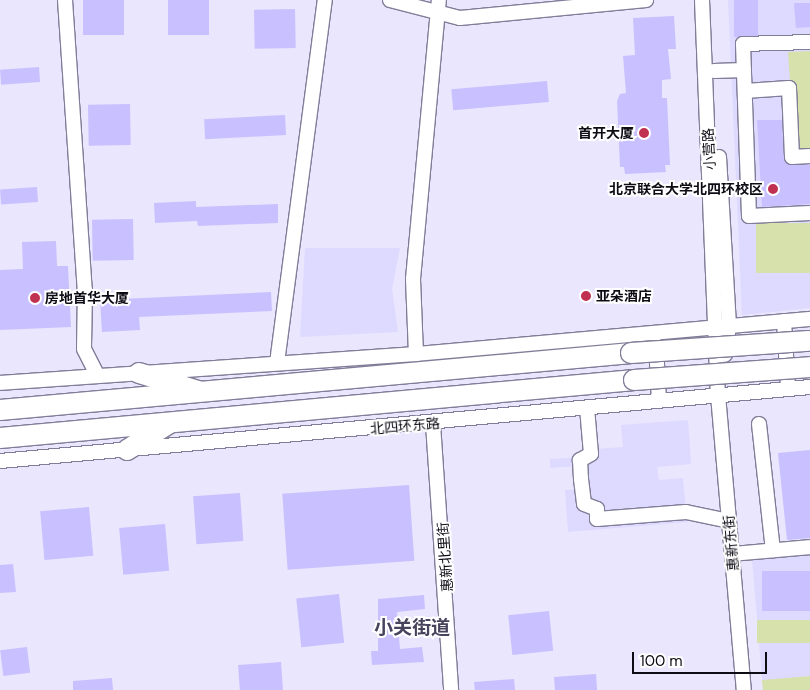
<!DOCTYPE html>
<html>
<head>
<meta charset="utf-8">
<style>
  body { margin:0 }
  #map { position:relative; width:810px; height:690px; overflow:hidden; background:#e9e6fe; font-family:"DM Sans","Noto Sans SC",sans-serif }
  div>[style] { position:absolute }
  .built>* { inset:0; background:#ded9ff }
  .green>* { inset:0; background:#d7e1ab; transform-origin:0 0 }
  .building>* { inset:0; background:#c9c0ff; transform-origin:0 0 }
  .roads { filter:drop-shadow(1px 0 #807d98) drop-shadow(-1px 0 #807d98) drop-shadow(0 1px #807d98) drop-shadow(0 -1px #807d98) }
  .minor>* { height:14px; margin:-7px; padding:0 7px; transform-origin:7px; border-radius:7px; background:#fff }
  .highway>* { height:20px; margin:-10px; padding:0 10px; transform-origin:10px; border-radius:10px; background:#fff }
  .bridges { filter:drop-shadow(1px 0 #807d98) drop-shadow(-1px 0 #807d98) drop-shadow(0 1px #807d98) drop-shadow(0 -1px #807d98) }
  .highway-bridge>* { height:20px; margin:-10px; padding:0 10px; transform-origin:10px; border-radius:10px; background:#fff }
  .dots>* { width:14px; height:14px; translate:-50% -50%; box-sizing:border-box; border:2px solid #fff; border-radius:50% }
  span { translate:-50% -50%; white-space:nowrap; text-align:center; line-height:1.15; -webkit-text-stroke:4px #fff; paint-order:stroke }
  .poi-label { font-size:14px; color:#0d0c15; font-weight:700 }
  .right { translate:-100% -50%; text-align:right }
  .left { translate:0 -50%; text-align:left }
  .street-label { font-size:14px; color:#0d0c15 }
  .district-label { font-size:19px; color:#47435c; font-weight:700 }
  .scale { position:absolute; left:632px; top:652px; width:135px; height:22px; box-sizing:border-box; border:2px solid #0d0c15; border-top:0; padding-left:6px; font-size:15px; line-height:18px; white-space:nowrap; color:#0d0c15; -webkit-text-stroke:4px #fff; paint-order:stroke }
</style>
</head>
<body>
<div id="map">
  <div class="built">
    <i style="clip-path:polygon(728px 0,810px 0,810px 308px,742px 315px)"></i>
    <i style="clip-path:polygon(305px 248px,400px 248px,392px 289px,398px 332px,300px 337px)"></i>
    <i style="clip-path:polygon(688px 420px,691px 464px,657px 467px,659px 480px,683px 478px,687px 522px,568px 532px,565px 490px,582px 489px,579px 466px,550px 468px,550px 459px,582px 457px,582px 450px,623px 447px,621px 425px)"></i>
    <i style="clip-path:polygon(810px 554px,810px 690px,763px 690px,752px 559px)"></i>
  </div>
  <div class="green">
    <i style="clip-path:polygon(810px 51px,810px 152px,795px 153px,788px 52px)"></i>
    <i style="left:810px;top:223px;width:50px;height:54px;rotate:90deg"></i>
    <i style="left:810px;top:620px;width:23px;height:53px;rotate:90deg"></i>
    <i style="clip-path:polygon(810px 676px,810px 690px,763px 690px,762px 680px)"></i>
  </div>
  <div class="building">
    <i style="left:83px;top:0;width:41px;height:35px"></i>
    <i style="left:168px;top:0;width:41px;height:35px"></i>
    <i style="left:734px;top:0;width:24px;height:37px"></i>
    <i style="clip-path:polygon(794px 3px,810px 3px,810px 27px,796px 28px)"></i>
    <i style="left:295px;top:9px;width:39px;height:41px;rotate:89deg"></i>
    <i style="clip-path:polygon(674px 16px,676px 49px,668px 49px,671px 79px,662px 80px,662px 98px,667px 98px,670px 165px,665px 165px,666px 172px,625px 174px,624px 167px,620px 167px,617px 101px,620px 94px,626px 93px,623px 56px,635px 55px,633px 18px)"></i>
    <i style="left:39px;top:67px;width:15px;height:39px;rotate:86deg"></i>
    <i style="left:547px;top:81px;width:21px;height:96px;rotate:85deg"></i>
    <i style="left:130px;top:104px;width:41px;height:42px;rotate:89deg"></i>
    <i style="left:285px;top:115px;width:20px;height:81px;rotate:87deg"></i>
    <i style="clip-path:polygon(757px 120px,782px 120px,784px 161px,810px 165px,810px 204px,762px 207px)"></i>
    <i style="left:37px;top:187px;width:15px;height:37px;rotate:86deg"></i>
    <i style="clip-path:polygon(196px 201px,196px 207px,278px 204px,278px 223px,198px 226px,197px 221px,155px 223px,154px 203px)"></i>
    <i style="left:133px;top:219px;width:41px;height:41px;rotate:89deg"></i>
    <i style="clip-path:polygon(56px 241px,57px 266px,68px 266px,71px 327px,0 330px,0 270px,23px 269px,22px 242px)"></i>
    <i style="clip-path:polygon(271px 292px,272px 311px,139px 317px,140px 330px,102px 332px,100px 300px)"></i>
    <i style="clip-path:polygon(810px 450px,810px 538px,787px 540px,778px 453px)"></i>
    <i style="left:409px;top:485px;width:76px;height:127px;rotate:86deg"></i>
    <i style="left:240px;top:493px;width:48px;height:47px;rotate:86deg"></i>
    <i style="left:89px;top:507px;width:49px;height:49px;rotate:85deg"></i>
    <i style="left:165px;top:524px;width:47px;height:46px;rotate:85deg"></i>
    <i style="clip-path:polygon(13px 564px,16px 592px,0 593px,0 565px)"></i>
    <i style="left:810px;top:571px;width:40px;height:48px;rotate:90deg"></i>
    <i style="left:339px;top:594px;width:49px;height:43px;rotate:84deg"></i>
    <i style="clip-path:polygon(424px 595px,425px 609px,397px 612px,400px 649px,422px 647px,424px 662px,372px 665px,371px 651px,378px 651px,378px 599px)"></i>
    <i style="left:549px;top:611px;width:40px;height:41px;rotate:84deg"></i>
    <i style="left:27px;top:647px;width:26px;height:27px;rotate:83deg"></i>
    <i style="left:281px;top:662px;width:28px;height:43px;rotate:86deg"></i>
    <i style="clip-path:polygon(596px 674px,597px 690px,555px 690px,554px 677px)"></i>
    <i style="clip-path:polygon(112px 678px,113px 690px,73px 690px,73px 681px)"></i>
    <i style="clip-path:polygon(514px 679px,515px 690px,475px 690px,474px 682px)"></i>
  </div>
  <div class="roads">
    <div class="minor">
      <i style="left:65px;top:0;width:291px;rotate:86.1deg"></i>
      <i style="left:85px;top:290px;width:59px;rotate:91deg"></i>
      <i style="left:84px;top:349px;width:30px;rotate:63deg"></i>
      <i style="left:390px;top:0;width:72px;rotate:14.4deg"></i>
      <i style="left:460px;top:18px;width:187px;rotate:-5.5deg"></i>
      <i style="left:702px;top:0;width:395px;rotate:87.7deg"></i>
      <i style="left:718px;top:395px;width:296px;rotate:85deg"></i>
      <i style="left:810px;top:42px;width:67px;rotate:178.3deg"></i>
      <i style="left:743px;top:44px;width:172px;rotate:88deg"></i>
      <i style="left:749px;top:216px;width:61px;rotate:-2.8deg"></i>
      <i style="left:714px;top:71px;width:30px;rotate:-2deg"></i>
      <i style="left:745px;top:91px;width:44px;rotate:-3.9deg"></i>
      <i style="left:789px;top:88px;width:69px;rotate:87.5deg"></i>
      <i style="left:792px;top:157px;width:18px;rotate:-3deg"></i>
      <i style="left:719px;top:157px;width:169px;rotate:86.6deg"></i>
      <i style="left:729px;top:326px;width:29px;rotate:98deg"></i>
      <i style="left:784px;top:321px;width:68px;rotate:86.6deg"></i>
      <i style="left:656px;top:345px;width:56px;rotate:86.9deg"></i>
      <i style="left:416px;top:354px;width:75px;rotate:-92.3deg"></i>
      <i style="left:413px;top:279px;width:280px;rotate:-84.7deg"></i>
      <i style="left:277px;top:363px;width:366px;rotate:-82.5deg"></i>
      <i style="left:0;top:383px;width:417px;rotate:-4deg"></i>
      <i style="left:416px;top:354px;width:396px;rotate:-5.1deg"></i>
      <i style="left:587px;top:408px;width:46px;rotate:85deg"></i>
      <i style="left:591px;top:454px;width:13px;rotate:151deg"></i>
      <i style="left:580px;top:460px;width:19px;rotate:87deg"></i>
      <i style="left:581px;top:479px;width:25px;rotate:83deg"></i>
      <i style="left:584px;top:504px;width:14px;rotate:21deg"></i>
      <i style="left:597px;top:509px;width:10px;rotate:90deg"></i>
      <i style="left:597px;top:519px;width:89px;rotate:-4.5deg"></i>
      <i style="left:686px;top:512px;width:44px;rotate:11.8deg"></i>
      <i style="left:433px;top:424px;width:267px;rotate:86.1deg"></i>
      <i style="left:759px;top:424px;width:127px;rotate:83.7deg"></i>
      <i style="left:0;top:461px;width:813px;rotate:-5.22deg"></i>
      <i style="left:732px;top:554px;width:78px;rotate:-5.1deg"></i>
    </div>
    <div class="highway">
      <i style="left:139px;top:373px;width:62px;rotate:17deg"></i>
      <i style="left:0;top:410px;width:634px;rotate:-5.16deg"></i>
      <i style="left:0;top:438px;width:637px;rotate:-5.23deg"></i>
      <i style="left:127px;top:450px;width:49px;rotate:-32.4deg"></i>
    </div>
  </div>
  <div class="bridges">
    <div class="highway-bridge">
      <i style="left:631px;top:353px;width:178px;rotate:-3.9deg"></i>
      <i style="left:634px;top:380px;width:176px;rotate:-4.2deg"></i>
    </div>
  </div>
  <div class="dots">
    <i style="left:644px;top:133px;background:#c03051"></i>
    <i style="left:773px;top:189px;background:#c03051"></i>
    <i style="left:586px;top:296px;background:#c03051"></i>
    <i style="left:35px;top:298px;background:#c03051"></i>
  </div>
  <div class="poi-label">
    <span class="right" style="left:634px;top:133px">首开大厦</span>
    <span class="right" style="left:763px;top:189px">北京联合大学北四环校区</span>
    <span class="left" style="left:596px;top:296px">亚朵酒店</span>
    <span class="left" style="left:45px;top:298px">房地首华大厦</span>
  </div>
  <div class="street-label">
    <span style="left:709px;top:149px;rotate:-93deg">小营路</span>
    <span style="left:405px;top:426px;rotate:-5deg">北四环东路</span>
    <span style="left:731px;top:543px;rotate:-95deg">惠新东街</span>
    <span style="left:445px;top:557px;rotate:-94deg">惠新北里街</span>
  </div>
  <div class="district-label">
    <span style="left:412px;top:628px">小关街道</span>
  </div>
  <div class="scale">100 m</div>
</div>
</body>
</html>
